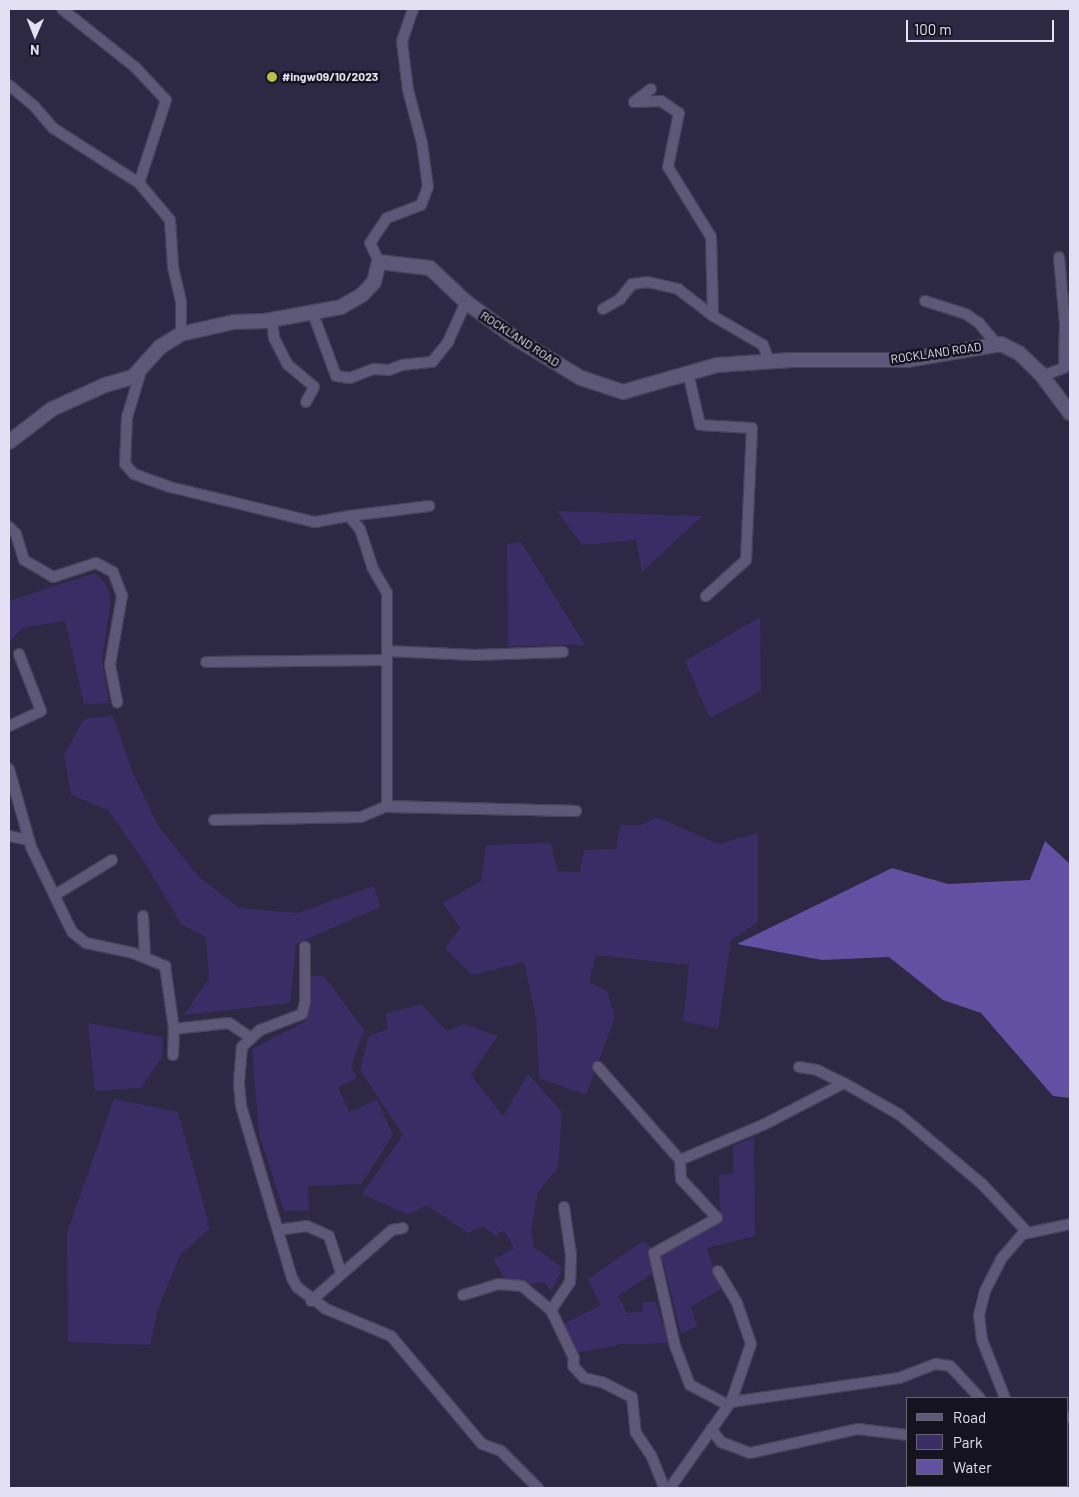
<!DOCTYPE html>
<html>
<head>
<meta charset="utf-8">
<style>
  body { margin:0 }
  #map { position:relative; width:1079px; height:1497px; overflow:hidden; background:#2d2844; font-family:Barlow,sans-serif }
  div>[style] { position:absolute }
  .green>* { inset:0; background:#3a2d65 }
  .water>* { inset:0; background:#6350a2 }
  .roads { filter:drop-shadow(1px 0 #47425a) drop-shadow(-1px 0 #47425a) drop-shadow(0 1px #47425a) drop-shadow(0 -1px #47425a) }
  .street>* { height:10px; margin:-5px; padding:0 5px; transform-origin:5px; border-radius:5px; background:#5d5877 }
  .secondary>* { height:14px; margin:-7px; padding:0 7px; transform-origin:7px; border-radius:7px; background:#5d5877 }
  .dots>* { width:14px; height:14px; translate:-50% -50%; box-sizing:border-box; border:2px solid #151320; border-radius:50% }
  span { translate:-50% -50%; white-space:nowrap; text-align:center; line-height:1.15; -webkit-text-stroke:5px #151320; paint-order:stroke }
  .poi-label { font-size:12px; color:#e2e0f2; font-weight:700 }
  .left { translate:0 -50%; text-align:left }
  .street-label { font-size:12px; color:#e2e0f2 }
  .frame { position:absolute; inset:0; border:10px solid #e2e0f2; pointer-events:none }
  .legend { position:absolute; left:906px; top:1397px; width:162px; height:90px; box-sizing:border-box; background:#151320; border:1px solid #676574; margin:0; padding:6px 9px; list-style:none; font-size:15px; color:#e2e0f2 }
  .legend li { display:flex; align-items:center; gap:10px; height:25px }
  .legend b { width:25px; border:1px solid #676574 }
  .north { position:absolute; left:10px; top:10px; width:50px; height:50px; -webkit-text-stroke:4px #151320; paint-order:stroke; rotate:181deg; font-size:14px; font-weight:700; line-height:20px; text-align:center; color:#e2e0f2 }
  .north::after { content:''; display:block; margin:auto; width:18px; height:22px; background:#e2e0f2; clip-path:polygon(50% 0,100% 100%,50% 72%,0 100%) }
  .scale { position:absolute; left:906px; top:20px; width:148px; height:22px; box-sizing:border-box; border:2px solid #e2e0f2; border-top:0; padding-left:6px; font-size:15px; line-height:18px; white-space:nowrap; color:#e2e0f2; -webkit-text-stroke:4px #151320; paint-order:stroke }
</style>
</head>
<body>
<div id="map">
  <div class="green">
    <i style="clip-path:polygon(557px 511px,702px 516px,642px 572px,636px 540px,582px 545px)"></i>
    <i style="clip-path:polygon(521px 542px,585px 645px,508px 646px,507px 544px)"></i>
    <i style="clip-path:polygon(95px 573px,106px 584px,111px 601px,102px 658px,109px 703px,84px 704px,65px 621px,22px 628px,9px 643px,9px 601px)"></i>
    <i style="clip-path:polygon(760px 617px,761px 691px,710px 718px,685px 661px)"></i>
    <i style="clip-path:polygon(113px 716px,132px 771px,157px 824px,198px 876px,239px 908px,297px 913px,374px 886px,380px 907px,296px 944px,290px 1003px,184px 1015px,209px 978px,206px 937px,182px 925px,141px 857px,108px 810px,71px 795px,64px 755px,84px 719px)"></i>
    <i style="clip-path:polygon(657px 817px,718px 844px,758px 833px,758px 922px,731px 940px,718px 1029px,683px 1021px,689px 965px,596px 955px,589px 982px,607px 991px,615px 1017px,586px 1095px,539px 1078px,536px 1017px,524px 962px,472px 975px,445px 948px,460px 928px,443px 903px,481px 881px,486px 845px,551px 843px,557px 871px,580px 872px,584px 850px,616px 849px,620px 825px,641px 825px)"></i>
    <i style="clip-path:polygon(309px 975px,325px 977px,364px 1030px,351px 1066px,357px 1078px,338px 1087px,349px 1112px,377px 1100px,393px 1135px,361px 1184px,308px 1186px,309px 1210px,284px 1211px,259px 1134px,252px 1049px,306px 1021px)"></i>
    <i style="clip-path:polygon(421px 1004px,447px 1031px,464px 1024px,498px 1036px,471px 1075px,503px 1116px,528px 1074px,562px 1112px,558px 1167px,538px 1192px,531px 1230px,534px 1247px,563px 1268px,551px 1291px,544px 1282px,531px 1284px,505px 1278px,493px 1260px,514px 1248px,504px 1230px,495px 1236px,483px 1226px,468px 1233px,427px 1205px,409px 1215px,362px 1194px,403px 1135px,360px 1070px,369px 1036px,388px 1029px,385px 1014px)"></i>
    <i style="clip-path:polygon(88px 1023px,163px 1037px,162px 1057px,141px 1088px,95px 1091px)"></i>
    <i style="clip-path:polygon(114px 1099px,178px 1112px,210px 1228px,180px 1255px,158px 1309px,150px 1345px,68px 1342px,67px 1233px)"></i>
    <i style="clip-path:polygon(754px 1137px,755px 1236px,707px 1248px,721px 1289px,691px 1307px,697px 1326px,681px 1334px,661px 1254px,720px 1222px,719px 1175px,733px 1174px,733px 1146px)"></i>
    <i style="clip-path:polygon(643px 1241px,650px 1246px,652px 1274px,618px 1296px,627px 1313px,642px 1312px,643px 1302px,656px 1302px,669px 1343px,623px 1344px,577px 1353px,563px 1324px,601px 1305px,588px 1279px)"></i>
  </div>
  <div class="water">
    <i style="clip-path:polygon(1045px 841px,1070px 864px,1070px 1098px,1053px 1096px,981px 1013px,943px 1000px,889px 957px,822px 960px,737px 944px,892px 868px,948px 884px,1030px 880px)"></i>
  </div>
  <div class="roads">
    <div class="street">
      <i style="left:62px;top:9px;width:93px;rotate:38.5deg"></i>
      <i style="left:135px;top:67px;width:45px;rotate:46.8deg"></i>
      <i style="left:166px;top:100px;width:87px;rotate:108deg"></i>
      <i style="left:9px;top:85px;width:33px;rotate:40deg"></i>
      <i style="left:34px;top:106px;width:29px;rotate:49deg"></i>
      <i style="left:53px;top:128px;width:102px;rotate:32.6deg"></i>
      <i style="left:139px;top:183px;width:48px;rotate:50deg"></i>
      <i style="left:170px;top:220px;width:47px;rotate:86.3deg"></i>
      <i style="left:173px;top:267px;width:36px;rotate:77deg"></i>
      <i style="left:181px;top:302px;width:32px;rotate:90deg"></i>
      <i style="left:651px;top:89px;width:21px;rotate:143deg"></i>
      <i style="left:634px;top:102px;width:27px;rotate:-2deg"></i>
      <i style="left:661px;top:101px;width:22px;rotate:34deg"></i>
      <i style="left:679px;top:113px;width:55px;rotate:101.5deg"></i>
      <i style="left:668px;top:167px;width:82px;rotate:58.4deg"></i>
      <i style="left:711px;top:237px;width:79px;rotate:88.5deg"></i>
      <i style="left:379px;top:262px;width:21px;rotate:-115deg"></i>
      <i style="left:370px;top:243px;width:30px;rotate:-56deg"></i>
      <i style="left:387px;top:218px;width:36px;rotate:-21deg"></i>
      <i style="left:421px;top:205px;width:19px;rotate:-69deg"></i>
      <i style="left:428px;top:187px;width:44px;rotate:-97.8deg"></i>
      <i style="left:422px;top:143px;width:55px;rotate:-104.8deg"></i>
      <i style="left:408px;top:90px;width:49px;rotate:-97deg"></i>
      <i style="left:402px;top:41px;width:34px;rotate:-71deg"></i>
      <i style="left:925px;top:301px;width:43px;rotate:17.6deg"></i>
      <i style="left:966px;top:314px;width:16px;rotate:35deg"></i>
      <i style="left:979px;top:323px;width:26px;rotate:50deg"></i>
      <i style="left:603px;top:309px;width:20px;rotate:-30deg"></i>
      <i style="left:620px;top:299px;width:19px;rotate:-51deg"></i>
      <i style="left:632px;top:284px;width:16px;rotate:-7deg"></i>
      <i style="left:648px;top:282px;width:31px;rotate:13deg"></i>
      <i style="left:678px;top:289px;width:44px;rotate:37.6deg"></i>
      <i style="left:713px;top:316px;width:58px;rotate:30.1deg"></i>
      <i style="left:763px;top:345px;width:17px;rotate:69deg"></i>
      <i style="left:312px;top:311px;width:69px;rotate:69.7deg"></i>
      <i style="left:336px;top:376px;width:14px;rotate:8deg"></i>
      <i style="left:350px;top:378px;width:26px;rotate:-21deg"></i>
      <i style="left:374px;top:369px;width:15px;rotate:4deg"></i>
      <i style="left:389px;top:370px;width:14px;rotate:-21deg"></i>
      <i style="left:402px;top:365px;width:30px;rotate:-6deg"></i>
      <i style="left:432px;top:362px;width:26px;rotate:-51deg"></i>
      <i style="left:448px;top:342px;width:44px;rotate:-65.8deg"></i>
      <i style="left:272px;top:319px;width:19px;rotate:84deg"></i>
      <i style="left:274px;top:338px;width:29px;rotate:63deg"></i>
      <i style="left:287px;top:364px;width:35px;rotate:40deg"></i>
      <i style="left:314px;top:387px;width:17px;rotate:118deg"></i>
      <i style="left:141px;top:371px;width:48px;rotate:106.9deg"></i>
      <i style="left:127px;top:417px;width:47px;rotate:92.4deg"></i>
      <i style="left:125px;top:464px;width:13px;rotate:48deg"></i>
      <i style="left:134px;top:474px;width:38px;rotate:20deg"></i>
      <i style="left:170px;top:487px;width:149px;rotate:13.6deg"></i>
      <i style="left:315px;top:522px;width:35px;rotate:-10deg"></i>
      <i style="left:349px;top:516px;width:17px;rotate:50deg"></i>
      <i style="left:360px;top:529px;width:40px;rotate:72deg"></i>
      <i style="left:372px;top:567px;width:30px;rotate:60deg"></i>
      <i style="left:387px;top:593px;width:214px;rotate:90deg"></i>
      <i style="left:688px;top:373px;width:53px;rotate:77deg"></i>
      <i style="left:700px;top:425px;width:52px;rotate:3.3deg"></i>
      <i style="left:752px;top:428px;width:132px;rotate:92.6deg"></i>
      <i style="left:746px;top:560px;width:54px;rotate:138deg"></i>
      <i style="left:1042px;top:376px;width:23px;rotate:-20deg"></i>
      <i style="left:1064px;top:368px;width:44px;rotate:-88.7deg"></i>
      <i style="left:1065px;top:324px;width:67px;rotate:-95.1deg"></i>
      <i style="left:349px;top:516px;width:81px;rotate:-7.1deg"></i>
      <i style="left:9px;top:527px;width:10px;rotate:45deg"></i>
      <i style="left:16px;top:534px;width:27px;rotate:73deg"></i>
      <i style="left:24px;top:560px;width:34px;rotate:30deg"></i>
      <i style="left:53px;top:577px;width:45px;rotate:-18deg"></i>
      <i style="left:96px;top:563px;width:19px;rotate:28deg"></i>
      <i style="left:113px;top:572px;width:26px;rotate:69deg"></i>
      <i style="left:122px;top:596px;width:70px;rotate:99.9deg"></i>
      <i style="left:110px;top:665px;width:38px;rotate:79deg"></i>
      <i style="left:387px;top:651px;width:88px;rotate:2.6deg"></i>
      <i style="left:475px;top:655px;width:88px;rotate:-2deg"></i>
      <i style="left:206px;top:662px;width:181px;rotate:-0.6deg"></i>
      <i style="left:9px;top:726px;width:35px;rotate:-25deg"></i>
      <i style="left:41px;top:711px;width:61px;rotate:-111.1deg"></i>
      <i style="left:9px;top:769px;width:81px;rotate:74.2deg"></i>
      <i style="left:31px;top:847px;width:94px;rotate:64.2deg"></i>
      <i style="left:72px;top:932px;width:18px;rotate:38deg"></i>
      <i style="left:86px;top:943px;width:48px;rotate:12deg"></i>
      <i style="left:133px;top:953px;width:35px;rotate:22deg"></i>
      <i style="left:165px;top:966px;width:64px;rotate:81.9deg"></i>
      <i style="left:214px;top:820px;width:147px;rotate:-1.2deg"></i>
      <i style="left:361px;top:817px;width:28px;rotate:-23deg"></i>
      <i style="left:387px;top:806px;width:189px;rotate:1.5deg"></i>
      <i style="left:576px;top:811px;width:189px;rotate:-178.8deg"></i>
      <i style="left:9px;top:836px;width:20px;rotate:11deg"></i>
      <i style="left:55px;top:895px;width:67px;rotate:-31.6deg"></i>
      <i style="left:143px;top:916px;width:41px;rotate:87.2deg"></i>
      <i style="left:305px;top:947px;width:55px;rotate:90deg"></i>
      <i style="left:305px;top:1002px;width:12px;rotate:104deg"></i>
      <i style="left:302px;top:1014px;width:45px;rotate:159.1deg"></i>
      <i style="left:260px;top:1030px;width:25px;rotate:137deg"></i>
      <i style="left:242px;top:1047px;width:36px;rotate:95deg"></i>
      <i style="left:239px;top:1083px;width:23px;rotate:85deg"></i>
      <i style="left:241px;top:1106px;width:179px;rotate:73.5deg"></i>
      <i style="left:292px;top:1278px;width:10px;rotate:61deg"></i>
      <i style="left:297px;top:1287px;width:36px;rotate:37deg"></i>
      <i style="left:326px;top:1309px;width:70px;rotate:22.6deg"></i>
      <i style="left:391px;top:1336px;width:141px;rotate:49.9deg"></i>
      <i style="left:482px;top:1444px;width:20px;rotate:20deg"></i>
      <i style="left:501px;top:1451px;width:52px;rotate:45deg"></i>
      <i style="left:173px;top:1055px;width:26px;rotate:-88deg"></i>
      <i style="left:174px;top:1029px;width:55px;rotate:-6.2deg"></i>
      <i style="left:229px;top:1023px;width:27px;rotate:34deg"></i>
      <i style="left:598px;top:1067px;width:124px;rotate:48.6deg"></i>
      <i style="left:680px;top:1160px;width:19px;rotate:87deg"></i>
      <i style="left:681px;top:1179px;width:53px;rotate:47.3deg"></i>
      <i style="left:717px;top:1218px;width:72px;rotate:150.9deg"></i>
      <i style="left:654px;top:1253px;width:95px;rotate:77.3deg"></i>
      <i style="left:675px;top:1346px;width:42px;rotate:69deg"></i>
      <i style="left:690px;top:1385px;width:43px;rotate:27.8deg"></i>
      <i style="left:799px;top:1067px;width:18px;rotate:9deg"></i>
      <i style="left:817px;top:1070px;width:30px;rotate:26deg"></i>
      <i style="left:844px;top:1083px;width:64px;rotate:29.7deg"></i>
      <i style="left:900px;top:1115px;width:107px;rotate:40.1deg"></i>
      <i style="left:982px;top:1184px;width:67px;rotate:46.8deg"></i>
      <i style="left:680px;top:1160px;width:90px;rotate:-22.9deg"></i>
      <i style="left:763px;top:1125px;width:91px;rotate:-27.4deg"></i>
      <i style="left:564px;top:1207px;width:49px;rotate:81.7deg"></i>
      <i style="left:571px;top:1255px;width:27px;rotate:92deg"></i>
      <i style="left:570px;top:1282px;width:34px;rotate:124deg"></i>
      <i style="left:551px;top:1310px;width:53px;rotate:64.4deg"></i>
      <i style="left:574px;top:1358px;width:8px;rotate:97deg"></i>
      <i style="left:573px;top:1366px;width:16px;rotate:47deg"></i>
      <i style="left:584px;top:1378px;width:18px;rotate:13deg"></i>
      <i style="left:602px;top:1382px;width:34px;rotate:27deg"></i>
      <i style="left:632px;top:1397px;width:36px;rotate:84deg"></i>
      <i style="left:636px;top:1433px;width:27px;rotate:56deg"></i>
      <i style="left:651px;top:1455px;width:35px;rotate:68deg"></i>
      <i style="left:278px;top:1230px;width:29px;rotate:-8deg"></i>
      <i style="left:307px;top:1226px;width:24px;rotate:24deg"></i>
      <i style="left:329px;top:1236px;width:40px;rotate:72deg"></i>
      <i style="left:718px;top:1271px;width:37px;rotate:59deg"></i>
      <i style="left:737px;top:1303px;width:43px;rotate:71.1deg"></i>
      <i style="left:751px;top:1344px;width:61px;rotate:109deg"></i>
      <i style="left:463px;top:1295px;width:38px;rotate:-17deg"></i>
      <i style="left:499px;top:1284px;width:23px;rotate:5deg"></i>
      <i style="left:522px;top:1286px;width:38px;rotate:40deg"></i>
      <i style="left:311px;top:1301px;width:108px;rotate:-41.2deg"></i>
      <i style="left:392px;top:1230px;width:11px;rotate:-10deg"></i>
      <i style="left:1005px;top:1398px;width:62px;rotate:-111.6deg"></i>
      <i style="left:982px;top:1340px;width:25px;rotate:-97deg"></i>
      <i style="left:979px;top:1315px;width:25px;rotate:-76deg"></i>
      <i style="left:985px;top:1291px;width:36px;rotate:-63deg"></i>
      <i style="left:1001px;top:1259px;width:33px;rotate:-49deg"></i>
      <i style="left:1023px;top:1234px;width:48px;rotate:-12deg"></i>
      <i style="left:1068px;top:1417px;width:2px"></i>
      <i style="left:711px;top:1429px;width:16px;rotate:52deg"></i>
      <i style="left:721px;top:1442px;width:31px;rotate:21deg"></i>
      <i style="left:750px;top:1453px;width:111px;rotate:-12.5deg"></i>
      <i style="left:858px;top:1429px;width:50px;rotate:6.8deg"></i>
      <i style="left:670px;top:1488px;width:105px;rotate:-54.7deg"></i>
      <i style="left:731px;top:1402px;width:170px;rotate:-8.1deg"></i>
      <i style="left:899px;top:1378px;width:40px;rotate:-21deg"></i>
      <i style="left:936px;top:1364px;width:14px;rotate:8deg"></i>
      <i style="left:950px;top:1366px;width:44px;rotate:46.8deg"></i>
    </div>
    <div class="secondary">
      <i style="left:9px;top:442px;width:54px;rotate:-37.5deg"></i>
      <i style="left:52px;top:409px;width:58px;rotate:-24.4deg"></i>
      <i style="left:105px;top:385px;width:29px;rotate:-16deg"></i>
      <i style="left:133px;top:377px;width:40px;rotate:-48deg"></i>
      <i style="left:160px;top:347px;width:25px;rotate:-32deg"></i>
      <i style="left:181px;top:334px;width:54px;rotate:-12.8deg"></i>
      <i style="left:234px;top:322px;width:31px;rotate:-2deg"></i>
      <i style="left:265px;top:321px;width:77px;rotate:-10.4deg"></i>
      <i style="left:341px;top:307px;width:24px;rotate:-30deg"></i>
      <i style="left:362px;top:295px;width:18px;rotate:-47deg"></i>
      <i style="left:374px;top:282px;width:21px;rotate:-76deg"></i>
      <i style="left:379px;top:262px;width:51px;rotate:6.7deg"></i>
      <i style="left:430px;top:268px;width:50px;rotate:43.4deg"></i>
      <i style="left:466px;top:302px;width:61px;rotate:36.3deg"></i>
      <i style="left:515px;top:338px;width:77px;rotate:31.2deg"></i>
      <i style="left:581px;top:378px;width:44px;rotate:18.4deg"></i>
      <i style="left:623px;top:392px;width:98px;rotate:-16deg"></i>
      <i style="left:717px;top:365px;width:74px;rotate:-3.9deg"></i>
      <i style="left:791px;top:360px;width:116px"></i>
      <i style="left:907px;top:360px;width:95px;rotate:-9.7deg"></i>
      <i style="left:1001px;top:344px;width:20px;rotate:27deg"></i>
      <i style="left:1019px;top:353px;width:29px;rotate:44deg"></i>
      <i style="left:1040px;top:373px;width:50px;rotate:53.1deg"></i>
    </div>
  </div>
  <div class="dots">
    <i style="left:272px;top:77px;background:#bbc045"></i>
  </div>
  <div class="poi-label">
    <span class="left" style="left:282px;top:77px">#ingw09/10/2023</span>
  </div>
  <div class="street-label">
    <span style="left:520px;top:339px;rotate:33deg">ROCKLAND ROAD</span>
    <span style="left:936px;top:353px;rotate:-8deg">ROCKLAND ROAD</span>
  </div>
  <div class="frame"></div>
  <ul class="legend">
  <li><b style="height:6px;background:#5d5877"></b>Road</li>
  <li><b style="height:14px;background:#3a2d65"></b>Park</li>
  <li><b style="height:14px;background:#6350a2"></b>Water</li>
  </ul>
  <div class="north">N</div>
  <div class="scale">100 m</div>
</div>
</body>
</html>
